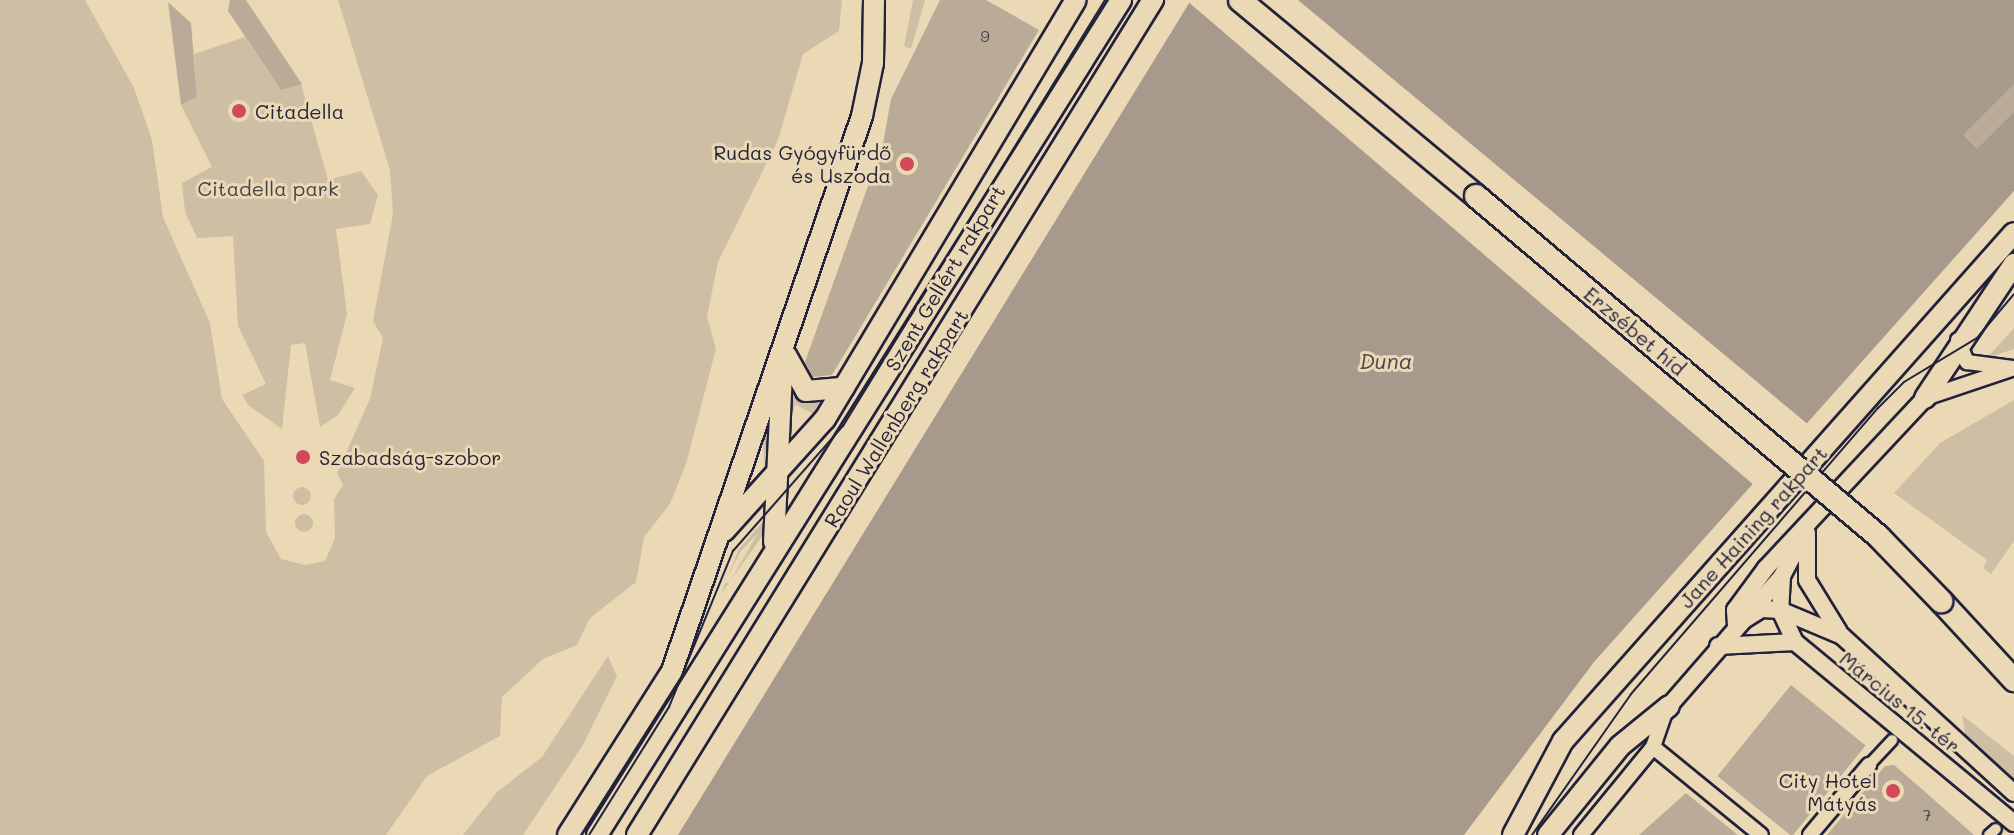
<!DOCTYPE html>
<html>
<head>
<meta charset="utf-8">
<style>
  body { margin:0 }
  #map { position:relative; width:2014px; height:835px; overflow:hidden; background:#ebd9b6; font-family:Mali,sans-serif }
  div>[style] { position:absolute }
  .green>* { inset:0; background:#cebea4 }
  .round { border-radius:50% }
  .water>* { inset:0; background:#a79a8c }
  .pier>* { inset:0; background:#ebd9b6 }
  .building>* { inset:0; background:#b9ab97; transform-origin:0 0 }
  .roads { filter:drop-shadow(2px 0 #22223b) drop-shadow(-2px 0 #22223b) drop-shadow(0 2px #22223b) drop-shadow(0 -2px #22223b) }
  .pedestrian>* { height:10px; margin:-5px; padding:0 5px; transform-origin:5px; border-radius:5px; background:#ebd9b6 }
  .minor>* { height:14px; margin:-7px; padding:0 7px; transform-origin:7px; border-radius:7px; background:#ebd9b6 }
  .tertiary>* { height:16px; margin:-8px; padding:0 8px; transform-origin:8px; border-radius:8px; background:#ebd9b6 }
  .secondary>* { height:20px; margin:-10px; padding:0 10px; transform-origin:10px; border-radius:10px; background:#ebd9b6 }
  .primary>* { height:22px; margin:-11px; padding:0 11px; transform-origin:11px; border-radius:11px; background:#ebd9b6 }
  .tram>* { height:2px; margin:-1px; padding:0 1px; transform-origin:1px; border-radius:1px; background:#22223b }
  .bridges { filter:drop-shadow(2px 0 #22223b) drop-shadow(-2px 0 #22223b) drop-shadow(0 2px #22223b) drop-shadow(0 -2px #22223b) }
  .primary-bridge>* { height:22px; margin:-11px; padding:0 11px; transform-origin:11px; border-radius:11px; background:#ebd9b6 }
  .dots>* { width:22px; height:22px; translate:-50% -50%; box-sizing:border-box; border:4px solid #ebd9b6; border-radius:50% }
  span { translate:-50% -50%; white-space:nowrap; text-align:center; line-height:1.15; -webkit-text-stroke:6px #ebd9b6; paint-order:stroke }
  .number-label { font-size:16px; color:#484452 }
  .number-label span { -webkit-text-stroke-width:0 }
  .poi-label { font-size:20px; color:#22223b }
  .left { translate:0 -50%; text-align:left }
  .right { translate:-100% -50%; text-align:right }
  .park-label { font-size:20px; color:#444150 }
  .street-label { font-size:20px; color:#22223b }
  .water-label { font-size:22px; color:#4a4653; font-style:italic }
</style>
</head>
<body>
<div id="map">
  <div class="green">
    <i style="clip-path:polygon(0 0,85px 0,134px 88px,152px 140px,163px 217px,210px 323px,222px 399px,264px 461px,266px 532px,281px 559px,305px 565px,325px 561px,335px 538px,334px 499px,343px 485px,337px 473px,370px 399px,383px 338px,373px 321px,393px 214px,390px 170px,338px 0,842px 0,839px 31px,803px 54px,778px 140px,718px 262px,707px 317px,716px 349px,686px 464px,670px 504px,644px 537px,636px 582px,590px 618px,577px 645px,543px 659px,502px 697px,500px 736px,427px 776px,386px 835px,0 835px)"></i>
    <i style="clip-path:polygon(913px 0,925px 0,911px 49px,904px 46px)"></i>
    <i style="clip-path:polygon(245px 37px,281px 90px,301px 84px,328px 180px,361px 171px,378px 195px,370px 224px,336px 229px,347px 314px,330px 380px,355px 388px,338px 415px,320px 427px,305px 343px,291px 345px,282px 429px,248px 405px,242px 395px,266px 384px,238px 326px,233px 236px,197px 238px,185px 212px,182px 183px,212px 167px,181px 105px,197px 97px,194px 54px)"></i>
    <i style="clip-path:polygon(2014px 328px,2014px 349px,1987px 358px)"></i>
    <i style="clip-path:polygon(evenodd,794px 390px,827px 405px,791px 452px,787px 431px,794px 390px,795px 404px,815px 415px,794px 441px,789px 433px,795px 404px)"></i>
    <i style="clip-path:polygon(2014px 400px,2014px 541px,1991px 574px,1983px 568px,1987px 560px,1894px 493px,1940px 443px)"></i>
    <i style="clip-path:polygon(evenodd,770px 412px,770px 471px,740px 505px,770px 412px,763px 442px,765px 470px,750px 486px,748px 484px,763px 442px)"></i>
    <i class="round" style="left:293px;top:487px;width:18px;height:18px"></i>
    <i class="round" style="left:295px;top:514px;width:18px;height:18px"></i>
    <i style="clip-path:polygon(evenodd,766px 518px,763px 535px,721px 594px,739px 549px,766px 518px,758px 533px,729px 583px,725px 583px,740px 552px,758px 533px)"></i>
    <i style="clip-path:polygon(608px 656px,617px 676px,583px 745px,523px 835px,463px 835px,497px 792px,542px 757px)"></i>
    <i style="clip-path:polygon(1962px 715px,2014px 756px,2014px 785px,1967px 744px)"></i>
  </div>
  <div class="water">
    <i style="clip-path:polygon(1191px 0,2014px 0,2014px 191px,1594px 662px,1464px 835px,678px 835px)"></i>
  </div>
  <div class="pier">
    <i style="clip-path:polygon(1186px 0,1298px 0,1810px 426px,1755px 486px)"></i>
  </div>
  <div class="building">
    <i style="clip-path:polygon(230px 0,246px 0,302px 84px,281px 90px,228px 11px)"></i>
    <i style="clip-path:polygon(940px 0,986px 0,1039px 30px,832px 375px,813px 377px,805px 362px,883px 144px,891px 99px)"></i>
    <i style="clip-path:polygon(168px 2px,191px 23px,197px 97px,181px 105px)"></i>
    <i style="clip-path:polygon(2014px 84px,2014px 112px,1977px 149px,1963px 135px)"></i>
    <i style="left:1791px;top:685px;width:96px;height:117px;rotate:39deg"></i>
    <i style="clip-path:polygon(1894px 765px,1923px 790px,1974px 835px,1827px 835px,1885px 766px)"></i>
    <i style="clip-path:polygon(1686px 793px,1738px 835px,1639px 835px)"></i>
  </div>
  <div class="roads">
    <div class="pedestrian">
      <i style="left:1869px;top:765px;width:34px;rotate:-47deg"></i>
      <i style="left:1989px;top:835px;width:9px;rotate:-41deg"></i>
    </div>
    <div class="minor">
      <i style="left:1958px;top:340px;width:24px;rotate:68deg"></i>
      <i style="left:1967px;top:362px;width:46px;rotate:7.4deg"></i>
      <i style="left:1925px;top:398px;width:94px;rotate:-18.6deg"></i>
      <i style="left:1653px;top:747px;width:139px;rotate:39.2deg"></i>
      <i style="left:1581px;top:835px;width:114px;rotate:-50.7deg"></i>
      <i style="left:1653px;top:747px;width:36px;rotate:-71deg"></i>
      <i style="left:1810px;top:835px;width:92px;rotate:-49.9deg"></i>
    </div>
    <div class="tertiary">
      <i style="left:1807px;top:533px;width:47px;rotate:90deg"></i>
      <i style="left:1807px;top:580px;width:61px;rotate:58.4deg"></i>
      <i style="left:1782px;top:576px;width:34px;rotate:93deg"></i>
      <i style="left:1780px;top:610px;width:35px;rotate:65deg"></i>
      <i style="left:1795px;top:642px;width:284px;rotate:39.6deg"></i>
      <i style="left:1736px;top:625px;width:31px;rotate:-32deg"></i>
      <i style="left:1762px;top:609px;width:18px;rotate:3deg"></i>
      <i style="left:1780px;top:610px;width:67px;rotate:22.8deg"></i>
      <i style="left:1842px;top:636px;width:233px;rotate:42.4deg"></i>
      <i style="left:1736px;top:625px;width:15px;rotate:-94deg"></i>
      <i style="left:1735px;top:610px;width:52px;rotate:-53.6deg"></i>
      <i style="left:1766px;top:568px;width:233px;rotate:-46.9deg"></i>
      <i style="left:1718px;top:646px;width:77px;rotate:-3deg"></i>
      <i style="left:1669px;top:706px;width:172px;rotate:-49deg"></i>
      <i style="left:1782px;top:576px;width:36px;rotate:-62deg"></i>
    </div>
    <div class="secondary">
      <i style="left:786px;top:355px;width:41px;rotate:60.9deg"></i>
      <i style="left:806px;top:391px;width:38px;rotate:-5deg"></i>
      <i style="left:1925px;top:398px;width:161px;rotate:-56.4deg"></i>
      <i style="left:724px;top:531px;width:151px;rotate:-48deg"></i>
      <i style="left:825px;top:419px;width:488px;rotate:-59.1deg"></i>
      <i style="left:774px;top:542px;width:167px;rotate:-87.3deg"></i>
      <i style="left:568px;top:835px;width:194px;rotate:-57.6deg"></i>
      <i style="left:672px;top:671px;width:587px;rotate:-71.1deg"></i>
      <i style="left:862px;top:116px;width:54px;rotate:-78.3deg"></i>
      <i style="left:873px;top:63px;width:63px;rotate:-89.1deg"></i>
      <i style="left:597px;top:835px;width:986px;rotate:-57.89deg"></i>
      <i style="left:637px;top:835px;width:982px;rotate:-58.29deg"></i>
      <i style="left:1513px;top:835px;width:106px;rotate:-62deg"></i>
      <i style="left:1563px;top:741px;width:679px;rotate:-48.4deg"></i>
      <i style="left:1548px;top:835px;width:114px;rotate:-51deg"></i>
      <i style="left:1620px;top:746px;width:63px;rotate:-39.2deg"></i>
    </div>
    <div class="primary">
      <i style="left:1240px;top:0;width:307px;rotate:39.7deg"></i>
      <i style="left:1941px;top:601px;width:108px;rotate:47.3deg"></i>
    </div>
  </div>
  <div class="tram">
    <i style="left:589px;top:835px;width:151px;rotate:-58deg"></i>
    <i style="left:669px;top:707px;width:169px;rotate:-67.7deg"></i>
    <i style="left:733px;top:551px;width:167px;rotate:-48.7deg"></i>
    <i style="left:843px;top:426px;width:500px;rotate:-58.41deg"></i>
    <i style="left:1532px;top:835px;width:172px;rotate:-54.9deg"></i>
    <i style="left:1631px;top:694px;width:378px;rotate:-49.2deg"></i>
    <i style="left:1878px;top:408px;width:37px;rotate:-45deg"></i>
    <i style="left:1904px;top:382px;width:85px;rotate:-31.1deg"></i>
    <i style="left:1977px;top:338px;width:57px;rotate:-49.9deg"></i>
  </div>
  <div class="bridges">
    <div class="primary-bridge">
      <i style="left:1476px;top:196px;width:527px;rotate:40.22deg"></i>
      <i style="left:1878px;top:536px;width:91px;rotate:45.9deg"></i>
    </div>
  </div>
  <div class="dots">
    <i style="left:239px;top:111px;background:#d1495b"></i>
    <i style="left:907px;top:164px;background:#d1495b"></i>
    <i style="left:303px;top:457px;background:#d1495b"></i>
    <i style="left:1893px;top:791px;background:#d1495b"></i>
  </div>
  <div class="number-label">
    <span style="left:985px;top:36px">9</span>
    <span style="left:1927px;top:815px">7</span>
  </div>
  <div class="poi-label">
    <span class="left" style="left:255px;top:111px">Citadella</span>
    <span class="right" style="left:891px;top:164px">Rudas Gyógyfürdő<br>és Uszoda</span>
    <span class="left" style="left:319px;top:457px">Szabadság-szobor</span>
    <span class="right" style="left:1877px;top:792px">City Hotel<br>Mátyás</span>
  </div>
  <div class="park-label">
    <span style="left:268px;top:188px">Citadella park</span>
  </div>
  <div class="street-label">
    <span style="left:945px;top:278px;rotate:-59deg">Szent Gellért rakpart</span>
    <span style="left:1635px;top:331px;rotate:40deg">Erzsébet híd</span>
    <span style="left:896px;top:418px;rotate:-58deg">Raoul Wallenberg rakpart</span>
    <span style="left:1753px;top:527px;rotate:-48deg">Jane Haining rakpart</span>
    <span style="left:1900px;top:702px;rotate:39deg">Március 15. tér</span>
  </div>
  <div class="water-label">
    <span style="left:1386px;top:361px">Duna</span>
  </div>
</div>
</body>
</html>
